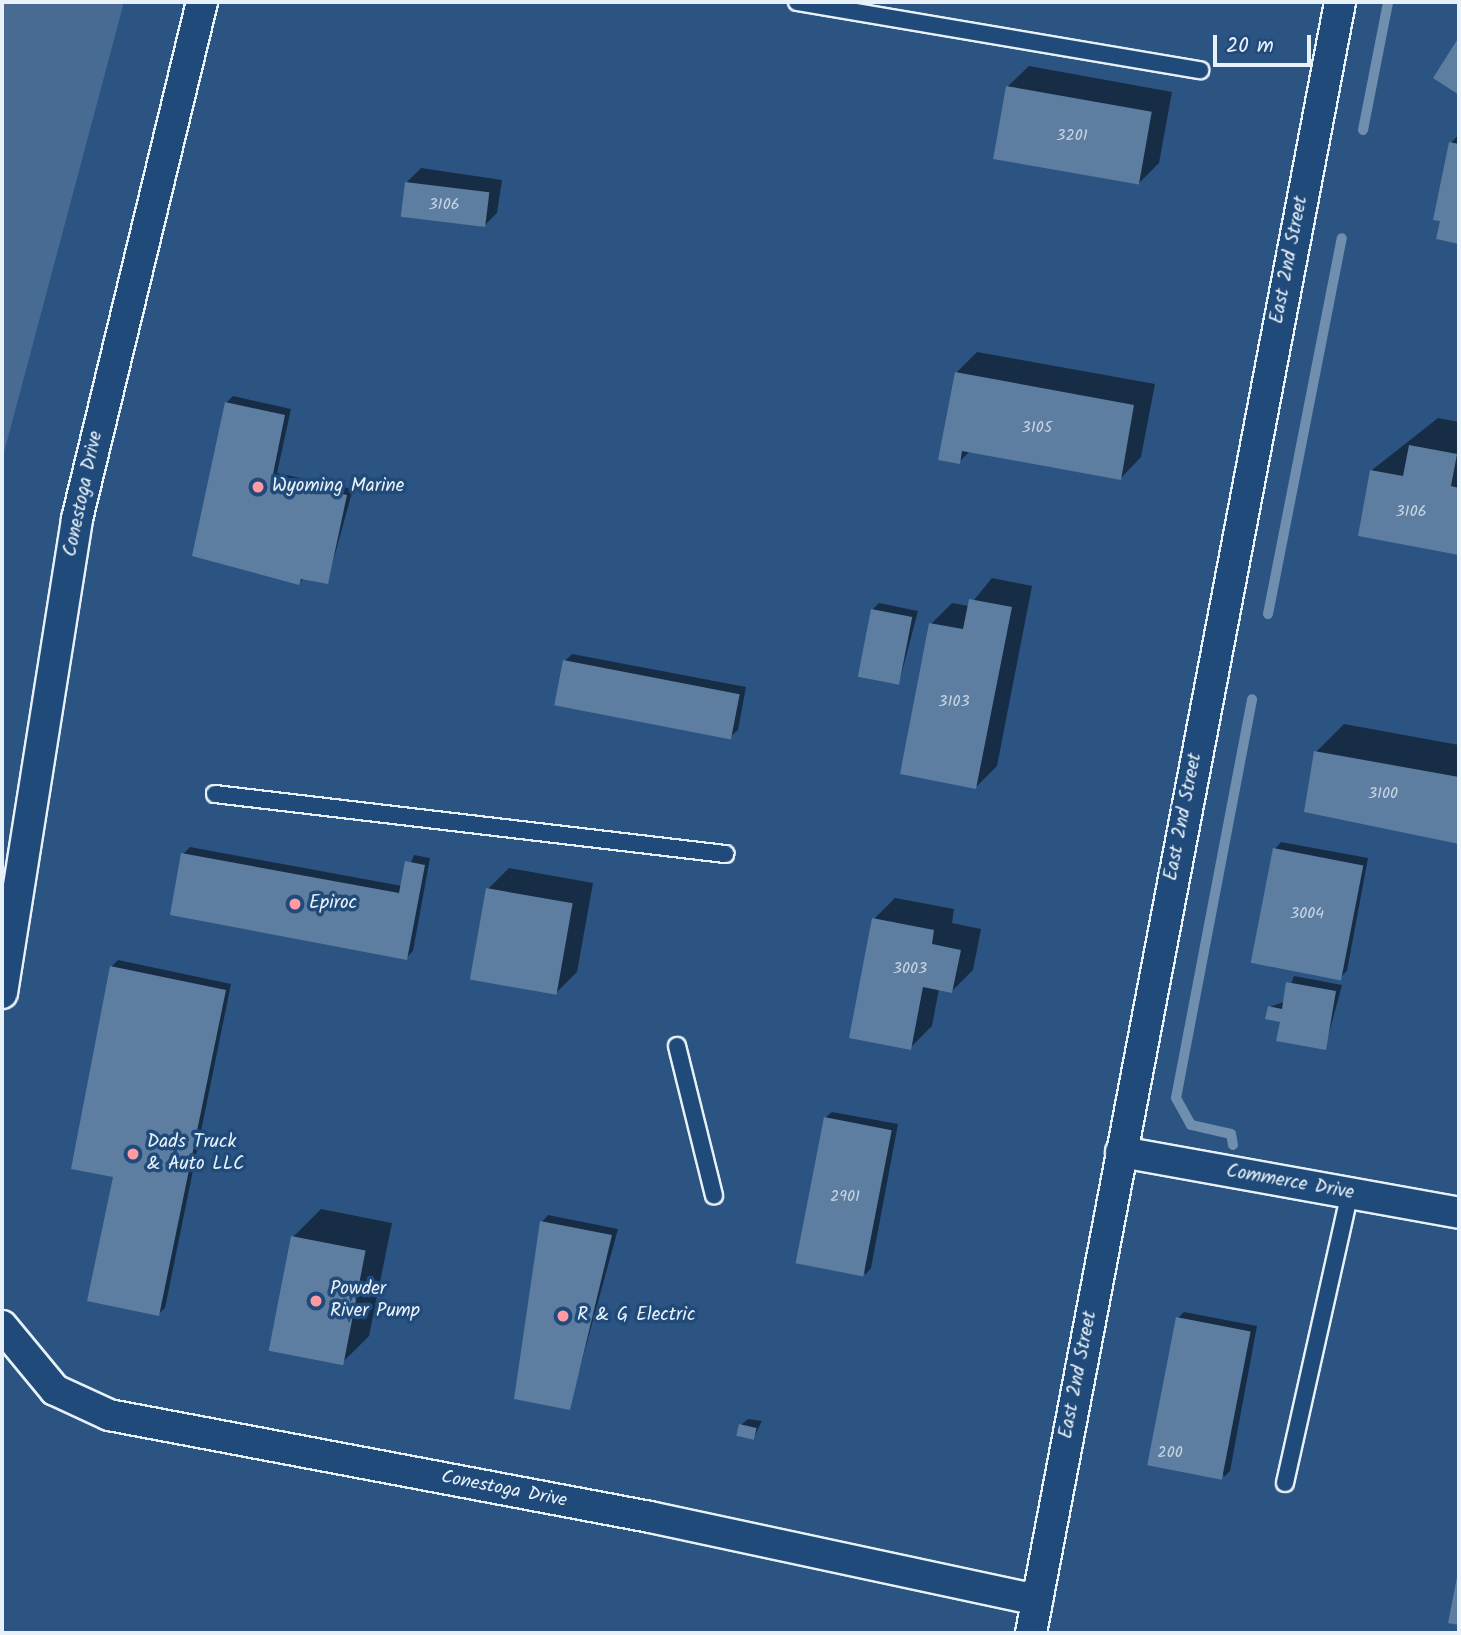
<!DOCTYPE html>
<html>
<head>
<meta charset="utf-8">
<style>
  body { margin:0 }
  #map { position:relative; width:1461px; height:1635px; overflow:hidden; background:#2b5482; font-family:Kalam,sans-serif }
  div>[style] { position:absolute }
  .green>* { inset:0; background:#476b93 }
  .shadow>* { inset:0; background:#0007 }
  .stream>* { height:10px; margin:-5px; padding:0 5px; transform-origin:5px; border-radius:5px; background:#708ead }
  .building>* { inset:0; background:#5d7da1; transform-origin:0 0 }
  .roads { filter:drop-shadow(2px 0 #e8f1f8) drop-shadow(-2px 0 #e8f1f8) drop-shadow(0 2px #e8f1f8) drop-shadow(0 -2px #e8f1f8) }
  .lane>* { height:16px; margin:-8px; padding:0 8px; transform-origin:8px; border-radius:8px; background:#1f4a7a }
  .street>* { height:30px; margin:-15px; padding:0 15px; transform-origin:15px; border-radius:15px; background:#1f4a7a }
  .dots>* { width:19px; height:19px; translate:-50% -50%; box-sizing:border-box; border:4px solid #1f4a7a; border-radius:50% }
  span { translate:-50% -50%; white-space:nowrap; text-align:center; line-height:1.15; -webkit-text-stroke:7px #1f4a7a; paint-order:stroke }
  .number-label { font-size:16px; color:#c5d4e2 }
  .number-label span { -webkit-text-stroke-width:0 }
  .street-label { font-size:19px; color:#e8f1f8 }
  .poi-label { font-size:19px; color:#e8f1f8 }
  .left { translate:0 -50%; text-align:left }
  .frame { position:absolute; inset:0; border:4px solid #e8f1f8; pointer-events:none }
  .scale { position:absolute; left:1213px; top:35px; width:98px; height:32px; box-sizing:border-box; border:4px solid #e8f1f8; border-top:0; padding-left:9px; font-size:21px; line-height:24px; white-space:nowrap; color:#e8f1f8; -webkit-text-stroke:5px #1f4a7a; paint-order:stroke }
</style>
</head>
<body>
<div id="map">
  <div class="green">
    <i style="clip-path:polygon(2px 2px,124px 2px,2px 460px)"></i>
  </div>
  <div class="shadow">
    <i style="clip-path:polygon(1029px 66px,1172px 92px,1159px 163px,1138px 184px,1007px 87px)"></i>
    <i style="clip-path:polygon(1459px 134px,1459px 242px,1438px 237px,1451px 143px)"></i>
    <i style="clip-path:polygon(421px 168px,502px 180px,497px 213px,483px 227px,407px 182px)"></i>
    <i style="clip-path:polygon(977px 352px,1155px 384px,1141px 457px,1120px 479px,970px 451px,959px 462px,956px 373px)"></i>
    <i style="clip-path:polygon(233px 396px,291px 409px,277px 473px,353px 489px,327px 583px,304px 578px,299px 583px,226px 403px)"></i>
    <i style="clip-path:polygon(1438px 418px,1459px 422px,1459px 553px,1360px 535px,1372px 470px)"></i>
    <i style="clip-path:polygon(992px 578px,1032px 586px,997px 766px,976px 787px,931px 624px,952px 603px,969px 606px)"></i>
    <i style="clip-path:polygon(879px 603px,918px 611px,899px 683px,872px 610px)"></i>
    <i style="clip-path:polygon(572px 654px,746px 687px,738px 730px,731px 736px,565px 661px)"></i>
    <i style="clip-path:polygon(1344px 724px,1459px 745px,1459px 840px,1306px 810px,1316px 752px)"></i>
    <i style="clip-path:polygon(1281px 842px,1368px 858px,1347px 971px,1340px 978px,1275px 849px)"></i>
    <i style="clip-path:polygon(190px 847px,402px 886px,414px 855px,430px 858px,413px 951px,406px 958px,183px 854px)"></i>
    <i style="clip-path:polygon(509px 868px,593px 883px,577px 972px,556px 993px,488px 889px)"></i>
    <i style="clip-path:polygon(895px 898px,954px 909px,952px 923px,981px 929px,973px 970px,952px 991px,939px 989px,932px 1026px,910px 1048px,874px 919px)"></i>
    <i style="clip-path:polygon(118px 960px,231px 984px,165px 1308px,158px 1314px,115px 1176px,111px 967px)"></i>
    <i style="clip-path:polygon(1294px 976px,1342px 985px,1325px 1048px,1269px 1007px,1284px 1002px)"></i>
    <i style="clip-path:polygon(832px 1112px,898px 1124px,871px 1268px,865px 1275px,825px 1118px)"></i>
    <i style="clip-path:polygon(321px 1209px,392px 1223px,369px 1336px,341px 1364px,293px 1237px)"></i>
    <i style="clip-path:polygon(548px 1215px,618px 1229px,569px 1408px,542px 1222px)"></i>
    <i style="clip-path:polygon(1184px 1312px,1257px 1326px,1230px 1471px,1224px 1477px,1178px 1318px)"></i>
    <i style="clip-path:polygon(748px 1419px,762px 1421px,754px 1437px,741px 1425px)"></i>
  </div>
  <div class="stream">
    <i style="left:1363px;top:130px;width:130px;rotate:-78.9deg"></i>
    <i style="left:1268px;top:614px;width:383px;rotate:-78.9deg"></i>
    <i style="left:1233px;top:1145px;width:11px;rotate:-100deg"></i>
    <i style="left:1231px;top:1134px;width:41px;rotate:-167.3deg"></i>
    <i style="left:1191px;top:1125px;width:31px;rotate:-119deg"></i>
    <i style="left:1176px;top:1098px;width:406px;rotate:-79.2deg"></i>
  </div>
  <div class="building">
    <i style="clip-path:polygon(1459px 37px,1459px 95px,1433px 78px)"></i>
    <i style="left:1006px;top:86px;width:148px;height:74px;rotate:10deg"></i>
    <i style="clip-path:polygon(1449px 142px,1459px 144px,1459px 244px,1436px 239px,1440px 221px,1433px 220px)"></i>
    <i style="left:405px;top:182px;width:85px;height:35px;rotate:7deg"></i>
    <i style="clip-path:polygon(955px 372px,1134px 405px,1121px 480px,962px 451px,960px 464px,938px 460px)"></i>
    <i style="clip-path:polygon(225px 402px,285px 415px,272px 479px,347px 495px,328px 584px,301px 579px,299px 585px,192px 556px)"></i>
    <i style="clip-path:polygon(1409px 445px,1457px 454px,1451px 486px,1459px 488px,1459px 555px,1358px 536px,1370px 470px,1403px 476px)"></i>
    <i style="clip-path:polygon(969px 599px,1012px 607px,976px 789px,900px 774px,929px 623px,963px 629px)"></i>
    <i style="left:871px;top:609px;width:42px;height:69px;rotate:11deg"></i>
    <i style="left:563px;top:660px;width:180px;height:46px;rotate:11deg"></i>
    <i style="clip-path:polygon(1314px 751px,1459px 777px,1459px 844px,1304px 812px)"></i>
    <i style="left:1273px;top:848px;width:92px;height:117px;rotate:11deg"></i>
    <i style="clip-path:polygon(181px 853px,399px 893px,405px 861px,425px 865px,407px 960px,170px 915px)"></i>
    <i style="left:486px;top:888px;width:88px;height:93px;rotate:10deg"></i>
    <i style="clip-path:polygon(872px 918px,934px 930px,932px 944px,961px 950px,952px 993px,923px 987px,911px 1050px,849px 1038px)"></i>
    <i style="clip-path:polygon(110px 966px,226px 990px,159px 1316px,87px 1301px,113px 1177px,71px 1169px)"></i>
    <i style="clip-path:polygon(1286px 982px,1336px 991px,1326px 1050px,1276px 1041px,1280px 1022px,1265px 1019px,1268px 1006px,1282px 1009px)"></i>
    <i style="left:824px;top:1117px;width:69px;height:149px;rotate:11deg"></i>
    <i style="clip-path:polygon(540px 1221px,612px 1235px,570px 1410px,514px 1399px)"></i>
    <i style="left:291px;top:1236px;width:76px;height:117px;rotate:11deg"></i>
    <i style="left:1176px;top:1317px;width:76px;height:151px;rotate:11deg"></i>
    <i style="left:739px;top:1424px;width:18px;height:12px;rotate:13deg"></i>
    <i style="clip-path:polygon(1458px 1572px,1459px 1572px,1459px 1625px,1448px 1623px)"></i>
  </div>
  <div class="roads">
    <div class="lane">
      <i style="left:797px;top:2px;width:409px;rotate:9.6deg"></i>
      <i style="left:215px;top:794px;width:514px;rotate:6.71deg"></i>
      <i style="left:677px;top:1046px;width:154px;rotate:76.1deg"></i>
      <i style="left:1285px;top:1483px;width:297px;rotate:-77.4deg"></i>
    </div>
    <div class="street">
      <i style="left:2px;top:993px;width:480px;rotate:-81deg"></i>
      <i style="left:77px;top:519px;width:532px;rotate:-76.41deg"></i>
      <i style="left:1121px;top:1152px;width:343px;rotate:10.2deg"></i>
      <i style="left:2px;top:1326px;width:83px;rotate:50.4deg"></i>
      <i style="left:55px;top:1390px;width:60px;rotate:24.8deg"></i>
      <i style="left:109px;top:1415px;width:551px;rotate:10.68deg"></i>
      <i style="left:650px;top:1517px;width:396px;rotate:12.1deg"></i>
      <i style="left:1031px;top:1633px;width:1660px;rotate:-79.27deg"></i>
    </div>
  </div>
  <div class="dots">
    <i style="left:258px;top:487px;background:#ff9aa2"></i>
    <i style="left:295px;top:904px;background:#ff9aa2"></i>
    <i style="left:133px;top:1154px;background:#ff9aa2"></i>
    <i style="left:316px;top:1301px;background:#ff9aa2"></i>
    <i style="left:563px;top:1316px;background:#ff9aa2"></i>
  </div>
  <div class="number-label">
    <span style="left:1072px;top:136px">3201</span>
    <span style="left:444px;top:205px">3106</span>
    <span style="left:1037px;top:428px">3105</span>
    <span style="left:1411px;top:512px">3106</span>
    <span style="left:954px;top:702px">3103</span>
    <span style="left:1383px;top:794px">3100</span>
    <span style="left:1307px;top:914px">3004</span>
    <span style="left:910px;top:969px">3003</span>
    <span style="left:845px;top:1197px">2901</span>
    <span style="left:1170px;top:1453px">200</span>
  </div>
  <div class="street-label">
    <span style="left:1290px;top:260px;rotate:-79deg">East 2nd Street</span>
    <span style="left:84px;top:494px;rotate:-78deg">Conestoga Drive</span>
    <span style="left:1184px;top:817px;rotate:-79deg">East 2nd Street</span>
    <span style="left:1290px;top:1183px;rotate:10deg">Commerce Drive</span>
    <span style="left:1079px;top:1375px;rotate:-79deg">East 2nd Street</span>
    <span style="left:504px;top:1490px;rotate:11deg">Conestoga Drive</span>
  </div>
  <div class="poi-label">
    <span class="left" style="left:272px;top:487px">Wyoming Marine</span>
    <span class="left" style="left:309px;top:904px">Epiroc</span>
    <span class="left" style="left:147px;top:1154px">Dads Truck<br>&amp; Auto LLC</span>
    <span class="left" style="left:330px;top:1301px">Powder<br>River Pump</span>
    <span class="left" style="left:577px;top:1316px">R &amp; G Electric</span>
  </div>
  <div class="frame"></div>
  <div class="scale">20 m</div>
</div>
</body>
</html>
